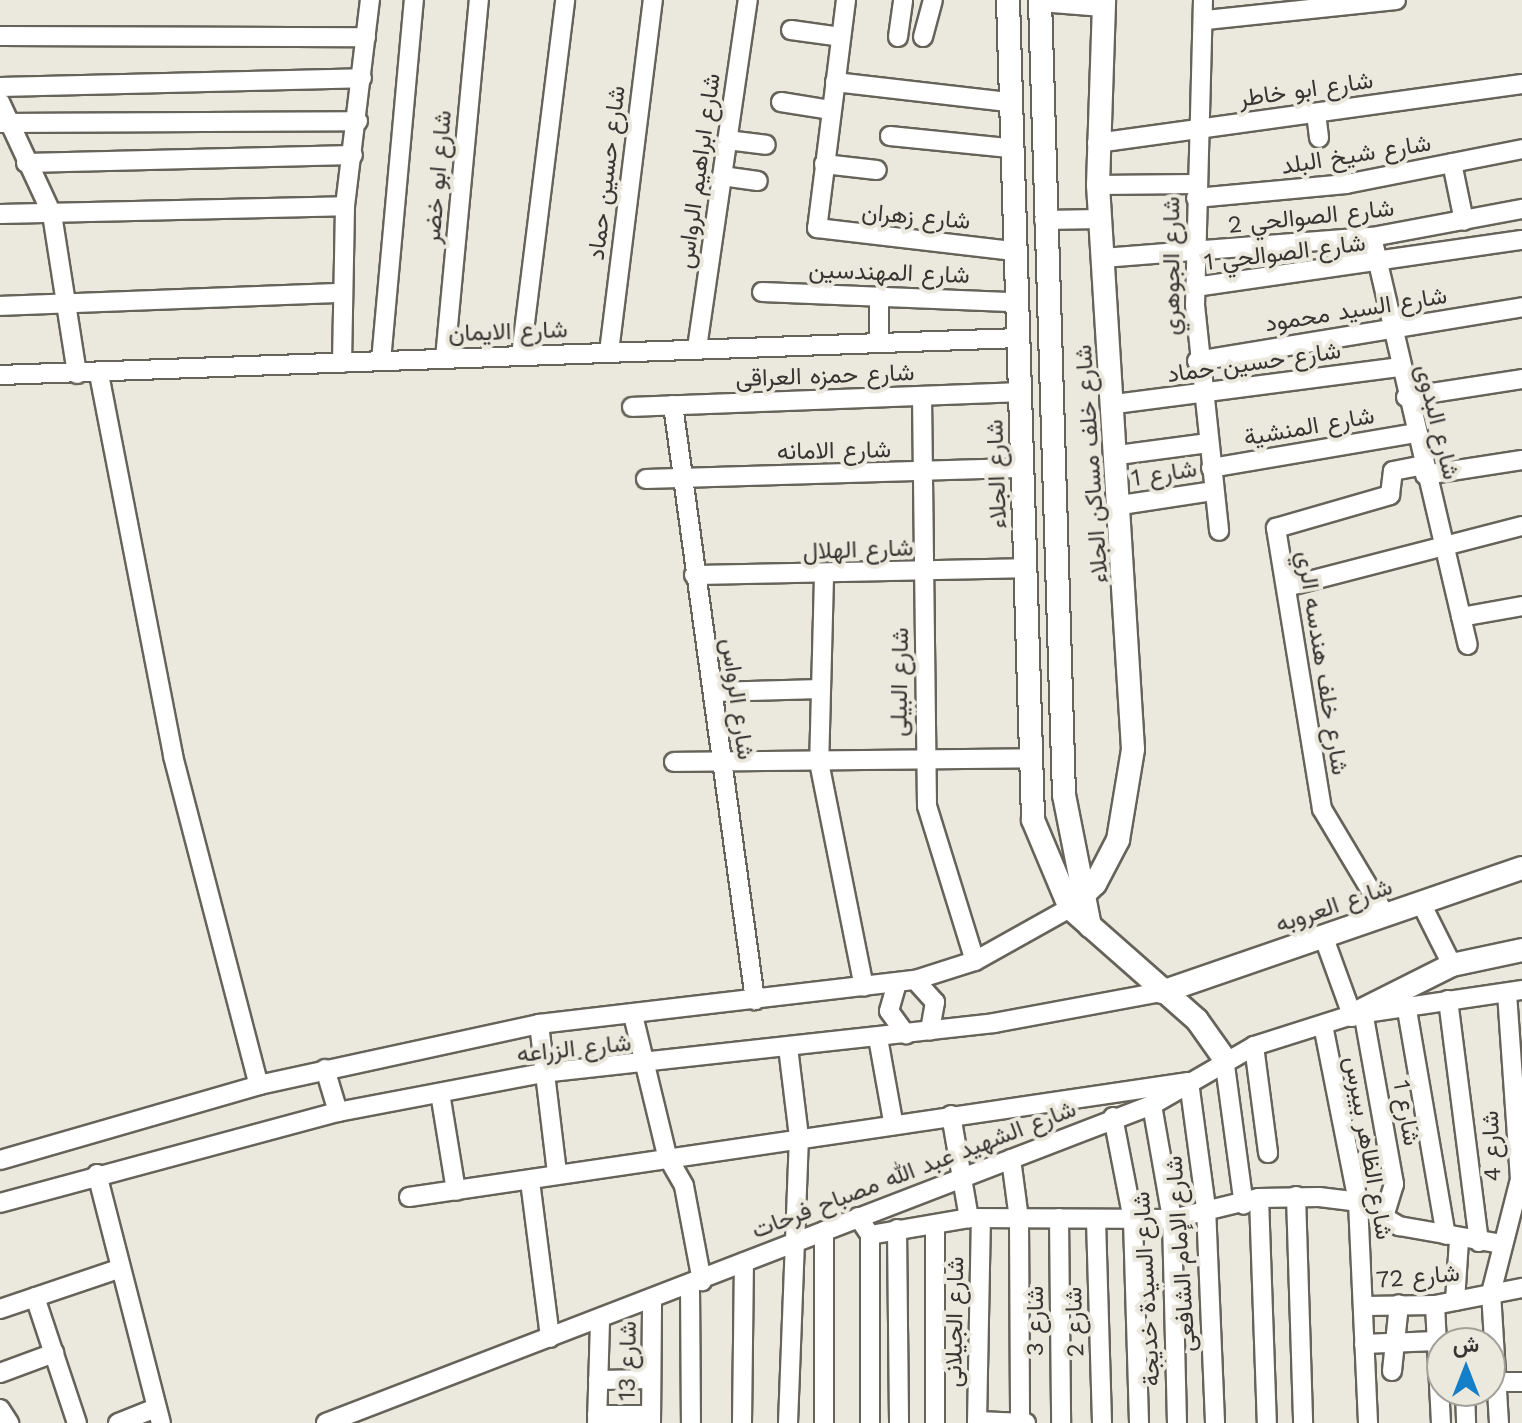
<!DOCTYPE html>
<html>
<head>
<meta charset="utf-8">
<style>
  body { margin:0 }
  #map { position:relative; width:1522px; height:1423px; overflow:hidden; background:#ebe8dd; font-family:"Work Sans",Vazirmatn,sans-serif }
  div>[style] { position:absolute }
  .roads { filter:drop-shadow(2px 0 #66635a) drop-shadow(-2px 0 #66635a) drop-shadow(0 2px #66635a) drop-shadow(0 -2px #66635a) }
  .minor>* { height:18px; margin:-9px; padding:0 9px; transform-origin:9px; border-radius:9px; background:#fff }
  .tertiary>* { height:22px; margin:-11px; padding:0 11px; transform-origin:11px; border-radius:11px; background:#fff }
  span { translate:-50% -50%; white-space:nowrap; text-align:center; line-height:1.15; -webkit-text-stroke:8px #ebe8dd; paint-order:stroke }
  .street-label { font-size:24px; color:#363531 }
  .north { position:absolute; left:1426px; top:1327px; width:80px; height:80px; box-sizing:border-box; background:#ebe8dd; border:2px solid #a3a098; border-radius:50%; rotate:0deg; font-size:22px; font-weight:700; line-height:32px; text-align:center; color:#363531 }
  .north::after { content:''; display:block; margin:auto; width:28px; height:36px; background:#147fc9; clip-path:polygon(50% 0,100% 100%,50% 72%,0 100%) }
</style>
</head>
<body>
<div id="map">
  <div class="roads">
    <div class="minor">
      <i style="left:846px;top:0;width:230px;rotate:97.2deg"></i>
      <i style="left:817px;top:228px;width:196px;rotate:6.7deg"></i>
      <i style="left:1203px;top:0;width:305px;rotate:91.5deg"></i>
      <i style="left:1195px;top:305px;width:227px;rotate:83.9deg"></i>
      <i style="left:1040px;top:2px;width:63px;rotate:4.5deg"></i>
      <i style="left:1206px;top:20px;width:191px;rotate:-6deg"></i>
      <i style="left:791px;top:30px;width:50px;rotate:8deg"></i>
      <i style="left:0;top:36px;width:366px;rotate:0.2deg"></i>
      <i style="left:898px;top:37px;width:37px;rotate:-82deg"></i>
      <i style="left:923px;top:37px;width:38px;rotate:-75deg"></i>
      <i style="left:835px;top:82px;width:174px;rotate:6.6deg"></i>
      <i style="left:0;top:87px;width:362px;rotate:-1.4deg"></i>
      <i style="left:0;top:102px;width:123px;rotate:65.1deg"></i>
      <i style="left:52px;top:214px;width:162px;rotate:81.1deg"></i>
      <i style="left:781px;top:102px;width:51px;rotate:9.1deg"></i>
      <i style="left:1316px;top:113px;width:25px;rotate:83deg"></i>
      <i style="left:0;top:123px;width:358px;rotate:-0.3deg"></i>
      <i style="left:890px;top:136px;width:120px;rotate:5.8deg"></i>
      <i style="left:727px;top:140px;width:39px;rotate:7deg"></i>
      <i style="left:1097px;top:143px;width:429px;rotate:-7.9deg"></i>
      <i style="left:26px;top:163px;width:327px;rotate:-1.4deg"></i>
      <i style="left:1452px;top:163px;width:59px;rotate:78.3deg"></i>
      <i style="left:824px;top:164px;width:53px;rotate:6.5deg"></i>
      <i style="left:722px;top:176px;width:36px;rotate:8deg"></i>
      <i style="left:1098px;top:185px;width:97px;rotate:-0.6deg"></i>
      <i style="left:1196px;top:198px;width:151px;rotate:-5.3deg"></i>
      <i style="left:1346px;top:184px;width:179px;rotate:-11.2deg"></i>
      <i style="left:0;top:214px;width:345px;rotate:-1.3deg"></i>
      <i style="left:1044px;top:220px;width:57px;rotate:-1deg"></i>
      <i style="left:1372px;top:237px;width:419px;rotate:76.8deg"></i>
      <i style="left:1103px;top:258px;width:270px;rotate:-4.5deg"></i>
      <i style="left:1372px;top:237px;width:153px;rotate:-10.6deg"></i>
      <i style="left:1195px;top:287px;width:330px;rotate:-8.2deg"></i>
      <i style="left:762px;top:292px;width:253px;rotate:2.3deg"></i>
      <i style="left:879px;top:296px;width:47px;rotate:90deg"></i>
      <i style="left:0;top:306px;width:341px;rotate:-2.2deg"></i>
      <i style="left:697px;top:348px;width:352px;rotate:-81.7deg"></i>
      <i style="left:609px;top:352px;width:355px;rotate:-82.9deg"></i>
      <i style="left:521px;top:355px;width:358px;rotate:-82.9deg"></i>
      <i style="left:445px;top:358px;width:360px;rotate:-84.6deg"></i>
      <i style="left:381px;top:361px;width:363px;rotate:-84.8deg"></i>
      <i style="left:1197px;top:361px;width:329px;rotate:-9.4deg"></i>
      <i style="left:342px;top:363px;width:157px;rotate:-88.9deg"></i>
      <i style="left:345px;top:206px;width:208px;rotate:-83.1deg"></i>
      <i style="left:99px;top:374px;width:389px;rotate:79deg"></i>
      <i style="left:173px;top:756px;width:340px;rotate:75.4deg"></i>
      <i style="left:0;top:375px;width:1018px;rotate:-2.08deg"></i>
      <i style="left:922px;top:396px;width:410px;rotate:89.3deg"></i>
      <i style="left:927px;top:806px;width:162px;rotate:72.8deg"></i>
      <i style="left:1406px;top:397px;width:117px;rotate:-8.8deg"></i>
      <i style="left:1115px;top:404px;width:286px;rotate:-7.4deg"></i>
      <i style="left:673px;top:405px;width:601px;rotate:82.15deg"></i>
      <i style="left:632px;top:407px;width:388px;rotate:-2.2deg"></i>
      <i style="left:1118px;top:455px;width:91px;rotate:-7.6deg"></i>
      <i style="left:1211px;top:468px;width:207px;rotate:-9.7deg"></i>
      <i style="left:1425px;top:475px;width:98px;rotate:-8.8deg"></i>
      <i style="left:646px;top:479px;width:378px;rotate:-1.7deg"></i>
      <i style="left:1121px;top:505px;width:94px;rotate:-8.6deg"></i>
      <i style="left:694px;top:575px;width:331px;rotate:-1.2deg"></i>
      <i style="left:824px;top:577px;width:185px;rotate:91.5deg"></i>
      <i style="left:819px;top:762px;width:229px;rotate:78.7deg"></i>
      <i style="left:1286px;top:587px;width:244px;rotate:-14.5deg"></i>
      <i style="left:1461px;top:617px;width:62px;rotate:-10.2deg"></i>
      <i style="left:713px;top:692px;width:108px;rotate:-1.6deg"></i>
      <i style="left:674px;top:762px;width:356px;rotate:-0.6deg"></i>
      <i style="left:1421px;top:903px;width:69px;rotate:63.4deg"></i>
      <i style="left:1386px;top:916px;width:125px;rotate:-120.9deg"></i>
      <i style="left:1322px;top:809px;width:285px;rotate:-99.3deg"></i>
      <i style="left:1276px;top:528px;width:119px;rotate:-16.1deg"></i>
      <i style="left:1390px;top:495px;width:24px;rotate:-83deg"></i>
      <i style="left:1393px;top:471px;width:31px;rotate:-11deg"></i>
      <i style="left:1324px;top:938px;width:82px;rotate:70deg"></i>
      <i style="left:915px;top:980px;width:30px;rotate:48deg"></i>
      <i style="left:935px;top:1002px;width:29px;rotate:100deg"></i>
      <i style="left:897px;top:983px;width:29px;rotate:106deg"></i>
      <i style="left:889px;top:1011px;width:29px;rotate:54deg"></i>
      <i style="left:1448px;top:1000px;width:244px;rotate:82.7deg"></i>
      <i style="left:1407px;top:1010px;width:228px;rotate:80.2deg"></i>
      <i style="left:633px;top:1015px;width:145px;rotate:76.4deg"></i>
      <i style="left:667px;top:1156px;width:34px;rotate:60deg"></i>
      <i style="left:684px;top:1186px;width:97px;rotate:79.3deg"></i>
      <i style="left:1364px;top:1017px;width:170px;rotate:79.8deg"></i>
      <i style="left:1394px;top:1184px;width:34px;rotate:107deg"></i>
      <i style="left:539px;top:1024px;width:150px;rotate:83.1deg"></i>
      <i style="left:1323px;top:1025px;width:180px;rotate:78.8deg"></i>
      <i style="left:1358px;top:1202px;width:221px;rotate:87.4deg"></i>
      <i style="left:878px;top:1038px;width:84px;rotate:79.8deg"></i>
      <i style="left:1254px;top:1046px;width:108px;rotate:82.5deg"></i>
      <i style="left:1224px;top:1058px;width:148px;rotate:82.3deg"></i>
      <i style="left:325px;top:1069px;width:45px;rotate:73.2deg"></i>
      <i style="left:440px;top:1093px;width:99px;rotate:80.7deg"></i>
      <i style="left:1152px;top:1105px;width:116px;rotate:80deg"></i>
      <i style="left:1172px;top:1219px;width:204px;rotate:88.6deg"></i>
      <i style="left:951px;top:1115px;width:105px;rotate:80.1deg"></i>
      <i style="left:1113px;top:1117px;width:105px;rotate:79deg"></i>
      <i style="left:1133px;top:1220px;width:203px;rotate:88.3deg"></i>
      <i style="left:1011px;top:1159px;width:61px;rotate:82.4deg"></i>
      <i style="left:1019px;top:1219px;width:204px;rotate:89.7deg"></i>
      <i style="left:0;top:1160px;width:270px;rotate:-16.1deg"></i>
      <i style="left:259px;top:1085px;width:287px;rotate:-12.3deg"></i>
      <i style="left:539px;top:1024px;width:379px;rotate:-6.7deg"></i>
      <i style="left:915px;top:980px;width:63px;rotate:-17.6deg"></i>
      <i style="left:975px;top:961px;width:109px;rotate:-29.2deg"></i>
      <i style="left:97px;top:1174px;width:257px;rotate:75.6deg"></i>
      <i style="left:530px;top:1181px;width:158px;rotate:82.7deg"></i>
      <i style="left:1296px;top:1196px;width:227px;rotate:88.2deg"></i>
      <i style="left:409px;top:1197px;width:788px;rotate:-8.39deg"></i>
      <i style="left:1189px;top:1082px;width:126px;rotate:82.3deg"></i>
      <i style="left:1206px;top:1207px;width:216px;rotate:87.6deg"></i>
      <i style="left:1259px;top:1198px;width:225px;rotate:88deg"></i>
      <i style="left:0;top:1203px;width:350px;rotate:-15.1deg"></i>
      <i style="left:338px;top:1112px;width:208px;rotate:-10.8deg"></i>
      <i style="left:542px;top:1073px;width:455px;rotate:-6.3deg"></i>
      <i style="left:994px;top:1023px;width:171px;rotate:-10.5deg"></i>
      <i style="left:858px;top:1217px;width:22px;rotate:56deg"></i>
      <i style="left:870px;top:1235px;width:100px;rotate:-9.7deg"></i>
      <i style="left:969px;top:1218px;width:203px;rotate:0.3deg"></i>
      <i style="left:1172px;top:1219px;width:89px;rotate:-13.6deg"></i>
      <i style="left:1259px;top:1198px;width:60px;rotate:-1deg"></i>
      <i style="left:1319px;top:1197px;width:39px;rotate:7deg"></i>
      <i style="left:1358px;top:1202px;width:48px;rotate:30.3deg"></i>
      <i style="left:1399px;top:1226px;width:105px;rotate:9.9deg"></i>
      <i style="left:1059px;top:1218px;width:205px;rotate:89.4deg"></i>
      <i style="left:1096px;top:1220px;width:203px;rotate:88.3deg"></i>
      <i style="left:897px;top:1229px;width:194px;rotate:89.4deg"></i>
      <i style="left:824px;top:1231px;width:192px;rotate:90deg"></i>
      <i style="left:690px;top:1286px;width:137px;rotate:89.6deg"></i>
      <i style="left:35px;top:1297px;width:133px;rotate:71.6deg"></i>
      <i style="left:1455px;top:1301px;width:60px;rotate:-86.2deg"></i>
      <i style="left:1435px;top:1305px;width:118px;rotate:87.1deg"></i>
      <i style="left:1365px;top:1306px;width:70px;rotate:-0.8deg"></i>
      <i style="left:1435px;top:1305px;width:89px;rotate:-11.1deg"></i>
      <i style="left:0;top:1309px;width:125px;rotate:-18.7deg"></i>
      <i style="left:1364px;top:1344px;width:72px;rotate:-2.4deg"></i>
      <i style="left:1392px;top:1371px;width:67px;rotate:-84deg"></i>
      <i style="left:0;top:1373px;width:58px;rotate:-20.3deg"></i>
      <i style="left:598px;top:1380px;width:53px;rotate:-1.1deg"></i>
      <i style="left:1490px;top:1382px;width:32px"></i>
      <i style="left:1465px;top:1391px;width:32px;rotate:88deg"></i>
      <i style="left:0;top:1409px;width:17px;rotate:57deg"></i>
      <i style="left:597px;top:1415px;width:54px"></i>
      <i style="left:977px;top:1421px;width:49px;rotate:2.3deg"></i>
      <i style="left:118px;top:1423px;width:41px;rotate:-21.5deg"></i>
      <i style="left:326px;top:1423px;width:885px;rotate:-21.06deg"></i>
      <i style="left:1152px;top:1105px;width:118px;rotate:-30deg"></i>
      <i style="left:1254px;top:1046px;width:103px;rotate:-17.6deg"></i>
      <i style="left:1352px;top:1015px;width:172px;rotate:-8.4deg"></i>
      <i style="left:597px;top:1423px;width:104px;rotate:-88.3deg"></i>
      <i style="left:651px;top:1423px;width:124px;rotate:-89.5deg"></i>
      <i style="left:742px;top:1423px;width:161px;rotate:-89.3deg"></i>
      <i style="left:788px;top:1423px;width:286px;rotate:-87.8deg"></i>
      <i style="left:799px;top:1137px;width:90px;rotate:-97deg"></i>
      <i style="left:870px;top:1423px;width:188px;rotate:-90deg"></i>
      <i style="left:935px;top:1423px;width:195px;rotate:-90deg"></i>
      <i style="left:977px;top:1423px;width:201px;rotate:-88.9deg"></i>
      <i style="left:1499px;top:1423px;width:130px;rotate:-93.5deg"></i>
      <i style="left:1491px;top:1293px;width:118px;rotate:-75.7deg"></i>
      <i style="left:1520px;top:1179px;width:185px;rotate:-94deg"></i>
    </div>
    <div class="tertiary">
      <i style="left:1008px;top:0;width:820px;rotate:88.25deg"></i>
      <i style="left:1033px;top:820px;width:95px;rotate:67.2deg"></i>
      <i style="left:1070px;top:908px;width:169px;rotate:41.4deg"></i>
      <i style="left:1197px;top:1020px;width:47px;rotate:54.6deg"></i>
      <i style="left:1040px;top:0;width:795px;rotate:88.27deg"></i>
      <i style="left:1064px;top:795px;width:134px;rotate:78.8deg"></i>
      <i style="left:1074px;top:904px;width:29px;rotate:-44deg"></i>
      <i style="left:1095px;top:884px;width:50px;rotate:-62.4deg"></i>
      <i style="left:1118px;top:840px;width:92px;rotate:-80.6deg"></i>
      <i style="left:1133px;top:749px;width:565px;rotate:-93.55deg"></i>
      <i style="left:1098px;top:185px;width:185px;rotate:-88.1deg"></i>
      <i style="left:1162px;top:992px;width:381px;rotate:-19deg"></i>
      <i style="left:1352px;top:1015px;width:112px;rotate:-26.6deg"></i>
      <i style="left:1452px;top:965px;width:72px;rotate:-12.1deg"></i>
    </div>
  </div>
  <div class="street-label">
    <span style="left:1306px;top:90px;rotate:-8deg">شارع ابو خاطر</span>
    <span style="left:1356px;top:155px;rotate:-9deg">شارع شيخ البلد</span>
    <span style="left:699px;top:171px;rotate:-82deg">شارع ابراهيم الرواس</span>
    <span style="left:607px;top:173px;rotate:-83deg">شارع حسين حماد</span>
    <span style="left:438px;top:177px;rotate:-85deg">شارع ابو خضر</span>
    <span style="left:916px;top:217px;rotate:5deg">شارع زهران</span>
    <span style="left:1311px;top:217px;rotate:-6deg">شارع الصوالحي 2</span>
    <span style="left:1285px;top:253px;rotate:-7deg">شارع الصوالحي 1</span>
    <span style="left:1172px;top:266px;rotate:-90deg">شارع الجوهري</span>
    <span style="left:889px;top:273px;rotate:2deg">شارع المهندسين</span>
    <span style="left:1356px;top:310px;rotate:-9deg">شارع السيد محمود</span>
    <span style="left:508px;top:332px;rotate:-2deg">شارع الايمان</span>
    <span style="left:1254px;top:363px;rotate:-8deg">شارع حسين حماد</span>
    <span style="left:825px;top:376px;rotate:-2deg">شارع حمزه العراقى</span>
    <span style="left:1437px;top:422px;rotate:76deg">شارع البدوى</span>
    <span style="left:1309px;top:427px;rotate:-10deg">شارع المنشية</span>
    <span style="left:834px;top:451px;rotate:-1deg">شارع الامانه</span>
    <span style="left:1092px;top:464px;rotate:-94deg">شارع خلف مساكن الجلاء</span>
    <span style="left:997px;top:474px;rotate:-92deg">شارع الجلاء</span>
    <span style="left:1164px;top:474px;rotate:-9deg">شارع 1</span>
    <span style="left:858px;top:550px;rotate:-2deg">شارع الهلال</span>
    <span style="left:1322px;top:663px;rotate:81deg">شارع خلف هندسه الري</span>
    <span style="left:900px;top:682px;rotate:-89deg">شارع البيلى</span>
    <span style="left:737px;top:699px;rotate:82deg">شارع الرواس</span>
    <span style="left:1334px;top:906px;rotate:-19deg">شارع العروبه</span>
    <span style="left:574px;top:1049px;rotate:-6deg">شارع الزراعه</span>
    <span style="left:1406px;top:1113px;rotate:80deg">شارع 1</span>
    <span style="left:1492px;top:1146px;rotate:-92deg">شارع 4</span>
    <span style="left:1368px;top:1148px;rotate:80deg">شارع الظاهر بيبرس</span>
    <span style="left:914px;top:1170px;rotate:-21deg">شارع الشهيد عبد الله مصباح فرحات</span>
    <span style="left:1181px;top:1254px;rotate:-94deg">شارع الإمام الشافعى</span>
    <span style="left:1418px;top:1277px;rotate:-5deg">شارع 72</span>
    <span style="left:1147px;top:1289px;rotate:-93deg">شارع السيدة خديجة</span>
    <span style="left:1036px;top:1321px;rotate:-90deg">شارع 3</span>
    <span style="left:955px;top:1322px;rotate:-89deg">شارع الجيلانى</span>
    <span style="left:1075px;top:1322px;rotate:-92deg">شارع 2</span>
    <span style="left:628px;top:1361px;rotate:-89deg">شارع 13</span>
  </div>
  <div class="north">ش</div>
</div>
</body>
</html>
